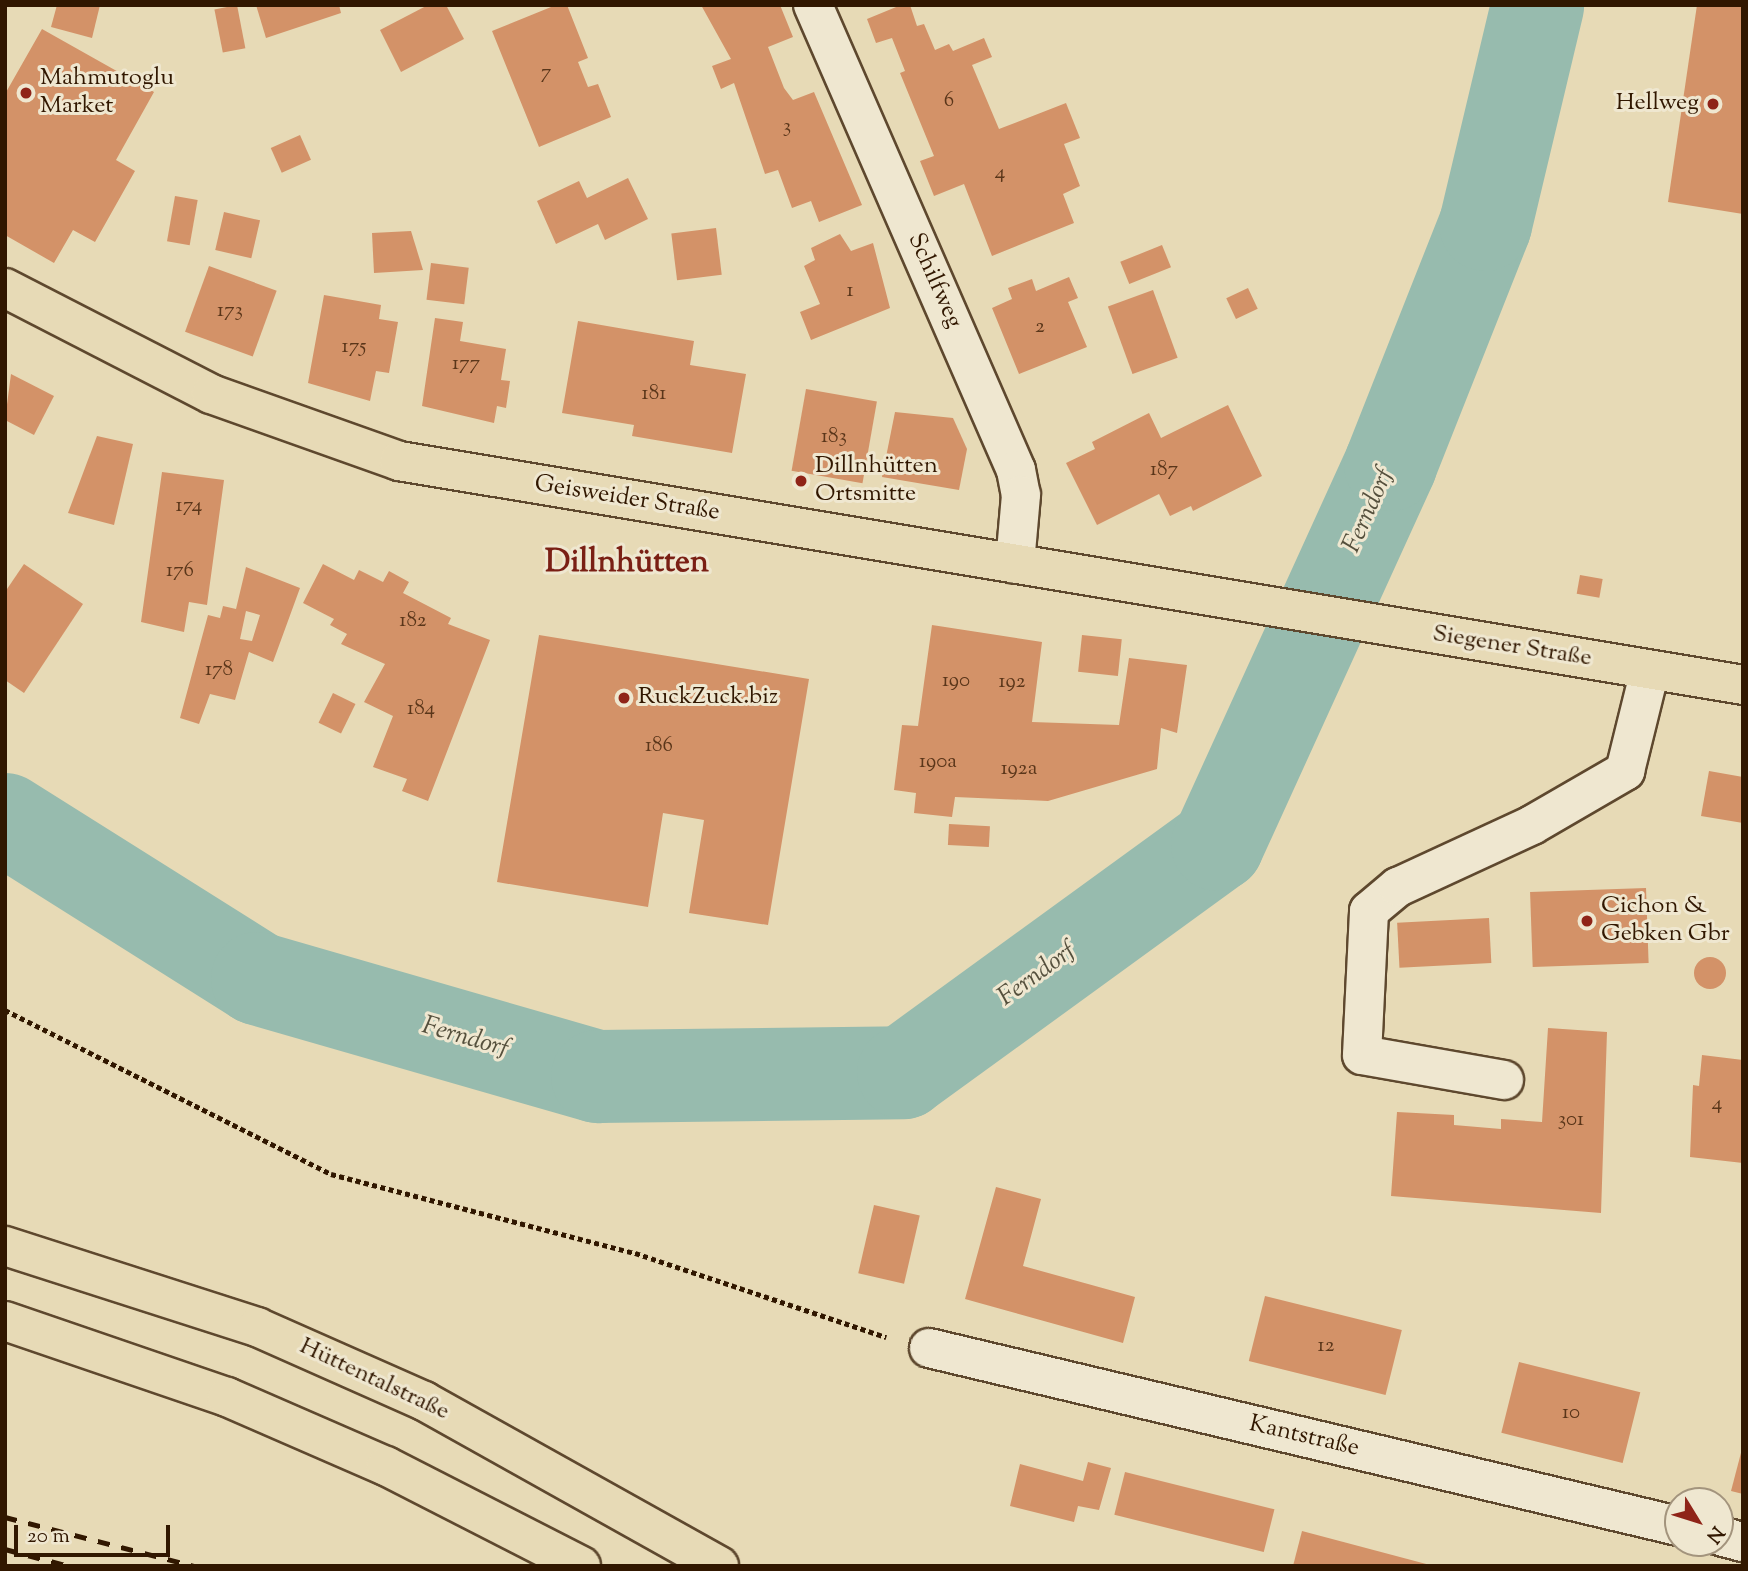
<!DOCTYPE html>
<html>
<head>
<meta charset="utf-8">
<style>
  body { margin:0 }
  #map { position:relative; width:1748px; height:1571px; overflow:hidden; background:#e7dab6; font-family:"Sorts Mill Goudy",serif }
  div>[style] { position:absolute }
  .river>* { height:93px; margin:-46.5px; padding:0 46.5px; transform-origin:46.5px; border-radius:46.5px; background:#97bbae }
  .building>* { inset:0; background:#d39268; transform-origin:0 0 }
  .round { border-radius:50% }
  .path>* { height:4.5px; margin-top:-2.25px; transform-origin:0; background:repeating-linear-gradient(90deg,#311700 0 5px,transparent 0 8.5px) }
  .roads { filter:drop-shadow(2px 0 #5e482e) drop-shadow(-2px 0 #5e482e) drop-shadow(0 2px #5e482e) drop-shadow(0 -2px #5e482e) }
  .minor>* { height:38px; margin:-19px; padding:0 19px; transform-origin:19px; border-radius:19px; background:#efe7d0 }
  .major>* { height:38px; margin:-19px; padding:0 19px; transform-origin:19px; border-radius:19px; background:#e7dab6 }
  .highway>* { height:38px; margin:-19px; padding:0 19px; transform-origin:19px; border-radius:19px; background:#e7dab6 }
  .rail>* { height:5px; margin-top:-2.5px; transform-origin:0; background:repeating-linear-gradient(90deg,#311700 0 12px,transparent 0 24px) }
  .dots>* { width:19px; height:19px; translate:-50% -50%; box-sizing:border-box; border:4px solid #efe7d0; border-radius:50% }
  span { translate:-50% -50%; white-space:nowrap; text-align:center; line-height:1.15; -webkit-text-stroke:6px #efe7d0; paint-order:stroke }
  .number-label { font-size:21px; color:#5a361a }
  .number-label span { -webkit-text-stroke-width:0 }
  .poi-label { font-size:24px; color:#311700 }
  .left { translate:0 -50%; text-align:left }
  .right { translate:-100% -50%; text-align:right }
  .street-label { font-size:24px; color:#311700 }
  .water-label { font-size:26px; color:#55503d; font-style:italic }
  .district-label { font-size:32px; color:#7a1f14; font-weight:700 }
  .frame { position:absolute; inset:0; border:7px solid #311700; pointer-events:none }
  .north { position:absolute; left:1664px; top:1487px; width:70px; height:70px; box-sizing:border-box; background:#efe7d0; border:2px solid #a3947d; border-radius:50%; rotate:128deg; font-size:19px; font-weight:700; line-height:28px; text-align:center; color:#311700 }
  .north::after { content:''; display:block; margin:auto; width:24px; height:32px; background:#8f2418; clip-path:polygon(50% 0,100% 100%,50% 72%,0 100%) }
  .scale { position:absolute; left:14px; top:1525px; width:156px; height:32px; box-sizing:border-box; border:4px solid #311700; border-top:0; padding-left:9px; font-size:21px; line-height:24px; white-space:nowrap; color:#311700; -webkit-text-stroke:5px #efe7d0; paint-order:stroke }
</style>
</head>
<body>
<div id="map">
  <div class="river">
    <i style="left:5px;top:819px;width:298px;rotate:32.2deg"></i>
    <i style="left:257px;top:978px;width:354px;rotate:16.1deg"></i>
    <i style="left:597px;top:1076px;width:306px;rotate:-0.7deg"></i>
    <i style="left:903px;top:1072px;width:388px;rotate:-36deg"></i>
    <i style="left:1217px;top:844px;width:418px;rotate:-65.5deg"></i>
    <i style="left:1390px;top:464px;width:258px;rotate:-68.4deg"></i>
    <i style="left:1485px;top:224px;width:225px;rotate:-76.6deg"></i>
  </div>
  <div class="building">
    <i style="clip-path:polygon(57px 5px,100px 5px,92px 38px,51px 27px)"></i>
    <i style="left:237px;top:5px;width:44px;height:23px;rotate:79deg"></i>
    <i style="clip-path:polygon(256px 5px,339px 5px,341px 13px,266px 38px)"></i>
    <i style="clip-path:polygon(428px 5px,446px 5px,464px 39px,401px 72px,380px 30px)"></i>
    <i style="clip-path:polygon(556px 5px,567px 5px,588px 58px,578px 62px,588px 87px,598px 84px,611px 117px,539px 147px,492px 31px)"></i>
    <i style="clip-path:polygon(701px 5px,780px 5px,793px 37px,768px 47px,784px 88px,793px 100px,814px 92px,862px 205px,819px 222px,811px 201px,792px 208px,778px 170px,765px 174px,734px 83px,721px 89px,712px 66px,731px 59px)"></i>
    <i style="clip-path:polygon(901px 5px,910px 5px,917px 26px,924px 24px,935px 50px,949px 44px,953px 51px,984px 38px,992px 57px,972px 65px,999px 129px,1066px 103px,1080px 138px,1064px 144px,1080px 186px,1063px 194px,1074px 223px,992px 256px,964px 184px,934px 196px,920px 161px,934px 156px,900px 73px,905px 71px,892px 38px,876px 43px,867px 19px)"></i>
    <i style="clip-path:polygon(1697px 5px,1743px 5px,1743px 214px,1668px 202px)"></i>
    <i style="clip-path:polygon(42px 29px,154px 92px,116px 160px,135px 171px,95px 242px,73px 230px,54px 263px,5px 235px,5px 94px)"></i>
    <i style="left:300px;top:135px;width:27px;height:32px;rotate:66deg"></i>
    <i style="clip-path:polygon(628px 178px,648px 219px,605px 240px,598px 224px,556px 244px,537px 201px,579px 181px,587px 198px)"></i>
    <i style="left:175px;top:196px;width:23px;height:46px;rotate:10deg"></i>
    <i style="left:224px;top:212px;width:37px;height:39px;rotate:13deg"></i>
    <i style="left:716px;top:228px;width:47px;height:45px;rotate:83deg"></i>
    <i style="clip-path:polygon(411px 231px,423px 270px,374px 273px,372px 233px)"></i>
    <i style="clip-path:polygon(840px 234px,851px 251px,873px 243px,890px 308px,811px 340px,800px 312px,820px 304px,804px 266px,815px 260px,811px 248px)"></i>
    <i style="left:1162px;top:245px;width:24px;height:45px;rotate:68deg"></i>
    <i style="left:431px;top:263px;width:38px;height:37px;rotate:7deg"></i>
    <i style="left:209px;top:266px;width:72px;height:70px;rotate:20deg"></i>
    <i style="clip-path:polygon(1069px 277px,1078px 298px,1068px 302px,1087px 347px,1019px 374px,992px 308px,1012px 299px,1008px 288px,1032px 279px,1036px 291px)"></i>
    <i style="left:1248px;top:288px;width:23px;height:24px;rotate:65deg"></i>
    <i style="left:1153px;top:290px;width:72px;height:48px;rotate:70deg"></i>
    <i style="clip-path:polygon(324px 295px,381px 305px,379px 319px,398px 322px,389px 373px,376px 371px,370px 401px,308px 383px)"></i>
    <i style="clip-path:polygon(435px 318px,463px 322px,460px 341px,506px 349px,501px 380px,510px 381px,506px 408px,497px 406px,494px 423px,422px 406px)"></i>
    <i style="clip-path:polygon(578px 321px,694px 341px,690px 365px,746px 374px,732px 453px,632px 436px,634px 425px,562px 413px)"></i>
    <i style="clip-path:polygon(11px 374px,54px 396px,34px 435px,5px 420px)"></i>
    <i style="left:806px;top:389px;width:72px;height:83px;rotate:10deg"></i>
    <i style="clip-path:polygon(1228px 405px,1262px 476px,1193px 511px,1191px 506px,1170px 516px,1159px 494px,1097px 525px,1066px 463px,1095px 449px,1092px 442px,1149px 413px,1161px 438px)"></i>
    <i style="clip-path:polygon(895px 412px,953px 418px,967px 449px,959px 490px,882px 477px)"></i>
    <i style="clip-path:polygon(97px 436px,133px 444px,114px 525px,68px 513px)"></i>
    <i style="clip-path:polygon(162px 472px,224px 480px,207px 605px,189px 602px,184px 632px,141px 622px)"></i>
    <i style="clip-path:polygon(24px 564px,83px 604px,24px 693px,5px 680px,5px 592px)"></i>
    <i style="clip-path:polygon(323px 564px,354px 580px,359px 570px,383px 582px,389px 571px,409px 582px,403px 593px,451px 618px,448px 624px,490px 640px,428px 801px,402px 791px,407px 779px,373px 767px,393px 716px,364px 702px,385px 664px,341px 644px,347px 634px,330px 625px,334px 619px,303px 603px)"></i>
    <i style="clip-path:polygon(evenodd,246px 567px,300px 588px,273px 662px,249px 652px,235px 700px,210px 694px,199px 724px,180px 718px,208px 615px,220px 618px,223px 606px,236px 609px,246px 567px,246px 611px,260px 615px,252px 641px,240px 639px,246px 611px)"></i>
    <i style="left:1580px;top:575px;width:23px;height:19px;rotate:10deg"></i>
    <i style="clip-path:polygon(932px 625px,1042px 642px,1032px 722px,1119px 725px,1129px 658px,1187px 665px,1177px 733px,1161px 728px,1157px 769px,1048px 801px,955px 797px,952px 817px,914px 813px,916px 793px,894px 790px,902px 725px,918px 726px)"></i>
    <i style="clip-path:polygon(539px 635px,809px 679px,768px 925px,689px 913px,704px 820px,663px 813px,648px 907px,497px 882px)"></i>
    <i style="left:1082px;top:635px;width:40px;height:37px;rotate:6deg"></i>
    <i style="left:333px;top:693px;width:25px;height:33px;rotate:26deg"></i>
    <i style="clip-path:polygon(1709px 771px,1743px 777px,1743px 823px,1701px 816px)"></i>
    <i style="left:949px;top:824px;width:41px;height:21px;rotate:3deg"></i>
    <i style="left:1646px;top:888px;width:75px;height:116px;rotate:88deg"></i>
    <i style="left:1489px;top:918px;width:45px;height:92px;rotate:87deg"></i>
    <i class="round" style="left:1694px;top:957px;width:32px;height:32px"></i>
    <i style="clip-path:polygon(1548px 1028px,1607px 1032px,1601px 1213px,1391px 1196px,1397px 1112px,1454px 1115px,1454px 1125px,1501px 1129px,1501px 1119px,1542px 1122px)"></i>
    <i style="clip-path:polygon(1702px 1055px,1743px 1060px,1743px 1163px,1690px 1157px,1693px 1085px,1699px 1086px)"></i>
    <i style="clip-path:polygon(996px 1187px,1041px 1199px,1023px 1266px,1135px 1297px,1123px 1343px,965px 1299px)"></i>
    <i style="left:874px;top:1205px;width:47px;height:70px;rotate:13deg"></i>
    <i style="left:1265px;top:1296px;width:141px;height:67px;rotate:14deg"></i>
    <i style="left:1519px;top:1362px;width:125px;height:73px;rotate:14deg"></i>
    <i style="clip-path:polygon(1742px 1449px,1743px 1449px,1743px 1494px,1731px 1491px)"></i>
    <i style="clip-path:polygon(1088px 1462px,1111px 1468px,1099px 1510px,1078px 1506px,1074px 1522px,1010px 1506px,1020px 1464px,1083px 1481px)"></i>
    <i style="left:1125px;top:1472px;width:154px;height:44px;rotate:14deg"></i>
    <i style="clip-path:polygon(1302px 1531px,1430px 1565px,1430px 1566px,1293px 1566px)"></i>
  </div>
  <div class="path">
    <i style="left:5px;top:1010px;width:365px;rotate:26.7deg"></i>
    <i style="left:331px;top:1174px;width:314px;rotate:14.6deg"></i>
    <i style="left:635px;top:1253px;width:265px;rotate:18.5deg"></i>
  </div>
  <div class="roads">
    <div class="minor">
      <i style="left:813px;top:5px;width:507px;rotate:66.42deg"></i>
      <i style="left:1016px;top:470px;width:25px;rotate:79deg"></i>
      <i style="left:1021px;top:495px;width:69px;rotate:95deg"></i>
      <i style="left:1504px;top:1080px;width:144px;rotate:-170deg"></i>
      <i style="left:1362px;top:1055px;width:144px;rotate:-87.2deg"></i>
      <i style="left:1369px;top:911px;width:38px;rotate:-40deg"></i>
      <i style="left:1398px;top:887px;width:148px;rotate:-24.8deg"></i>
      <i style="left:1532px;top:825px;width:108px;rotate:-30.1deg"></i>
      <i style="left:1625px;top:771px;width:104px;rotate:-76.1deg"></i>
      <i style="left:929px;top:1348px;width:770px;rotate:13.37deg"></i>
      <i style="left:1720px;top:1536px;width:24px;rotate:15deg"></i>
    </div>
    <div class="major">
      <i style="left:5px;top:288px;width:232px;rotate:27.2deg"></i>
      <i style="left:211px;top:394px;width:200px;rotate:19.6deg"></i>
      <i style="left:399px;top:461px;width:1363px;rotate:9.46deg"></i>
    </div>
    <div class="highway">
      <i style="left:5px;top:1246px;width:265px;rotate:17.8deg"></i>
      <i style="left:257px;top:1327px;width:183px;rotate:23.9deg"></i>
      <i style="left:424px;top:1401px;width:338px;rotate:29.2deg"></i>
      <i style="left:5px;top:1321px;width:235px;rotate:18.9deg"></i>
      <i style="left:227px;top:1397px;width:173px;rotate:23.5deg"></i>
      <i style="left:386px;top:1466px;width:219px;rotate:27.1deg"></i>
    </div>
  </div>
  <div class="rail">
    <i style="left:5px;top:1517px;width:196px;rotate:14.5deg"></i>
    <i style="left:5px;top:1549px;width:66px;rotate:14.9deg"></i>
  </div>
  <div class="dots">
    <i style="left:26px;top:93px;background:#8f2418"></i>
    <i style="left:1713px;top:104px;background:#8f2418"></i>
    <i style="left:801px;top:481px;background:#8f2418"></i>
    <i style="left:624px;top:698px;background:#8f2418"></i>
    <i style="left:1587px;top:921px;background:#8f2418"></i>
  </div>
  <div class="number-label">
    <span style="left:546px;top:73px">7</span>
    <span style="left:949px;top:101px">6</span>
    <span style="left:787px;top:127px">3</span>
    <span style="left:1000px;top:173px">4</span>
    <span style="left:850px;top:291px">1</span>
    <span style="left:230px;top:311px">173</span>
    <span style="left:1040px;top:327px">2</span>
    <span style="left:354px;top:347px">175</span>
    <span style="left:466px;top:364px">177</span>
    <span style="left:654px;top:394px">181</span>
    <span style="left:834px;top:437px">183</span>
    <span style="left:1164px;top:470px">187</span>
    <span style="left:189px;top:506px">174</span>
    <span style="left:180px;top:571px">176</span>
    <span style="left:413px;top:621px">182</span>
    <span style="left:219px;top:670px">178</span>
    <span style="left:956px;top:681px">190</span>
    <span style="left:1012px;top:682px">192</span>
    <span style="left:421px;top:709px">184</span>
    <span style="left:659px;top:746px">186</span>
    <span style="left:938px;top:762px">190a</span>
    <span style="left:1019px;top:769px">192a</span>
    <span style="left:1717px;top:1104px">4</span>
    <span style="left:1571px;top:1120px">301</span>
    <span style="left:1326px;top:1346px">12</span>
    <span style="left:1571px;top:1413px">10</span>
  </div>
  <div class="poi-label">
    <span class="left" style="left:40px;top:93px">Mahmutoglu<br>Market</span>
    <span class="right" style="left:1699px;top:104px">Hellweg</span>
    <span class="left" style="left:815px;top:481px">Dillnhütten<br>Ortsmitte</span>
    <span class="left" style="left:638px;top:698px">RuckZuck.biz</span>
    <span class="left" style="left:1601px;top:921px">Cichon &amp;<br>Gebken Gbr</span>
  </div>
  <div class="street-label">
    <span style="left:934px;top:281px;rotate:66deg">Schilfweg</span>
    <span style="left:627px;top:499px;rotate:9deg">Geisweider Straße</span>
    <span style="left:1512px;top:647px;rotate:9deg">Siegener Straße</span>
    <span style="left:374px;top:1380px;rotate:25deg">Hüttentalstraße</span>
    <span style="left:1304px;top:1437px;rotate:13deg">Kantstraße</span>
  </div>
  <div class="water-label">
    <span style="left:1369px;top:511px;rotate:-66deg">Ferndorf</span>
    <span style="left:1037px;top:975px;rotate:-36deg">Ferndorf</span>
    <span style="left:465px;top:1038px;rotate:16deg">Ferndorf</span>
  </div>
  <div class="district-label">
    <span style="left:627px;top:563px">Dillnhütten</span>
  </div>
  <div class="frame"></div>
  <div class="north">N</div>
  <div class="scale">20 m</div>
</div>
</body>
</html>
